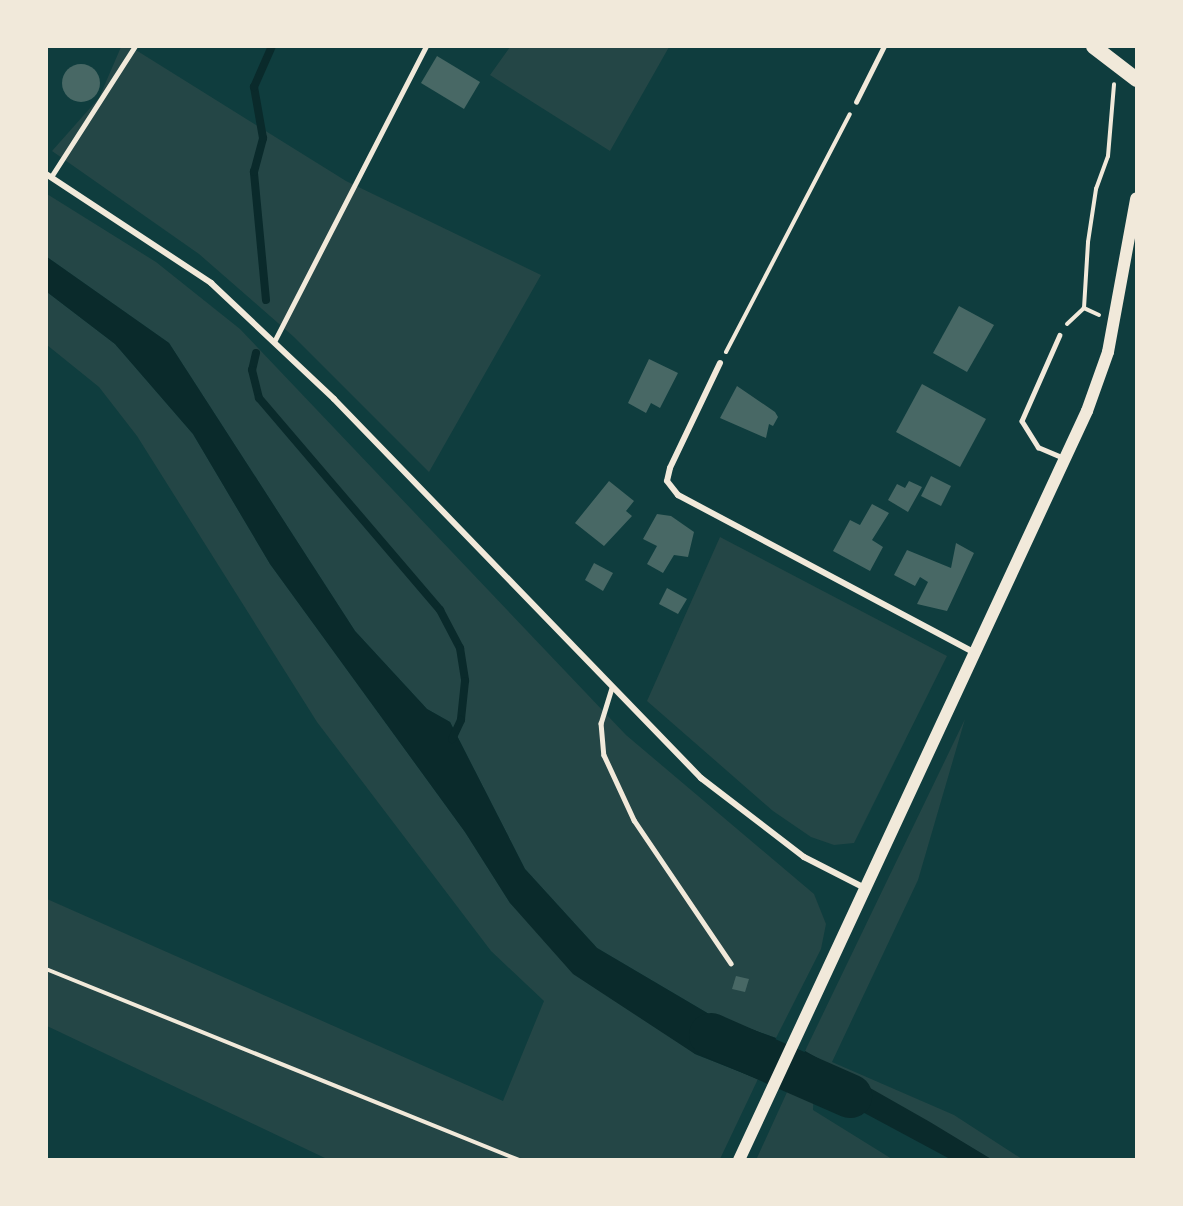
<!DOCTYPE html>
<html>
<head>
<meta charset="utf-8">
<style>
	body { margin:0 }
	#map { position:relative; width:1183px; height:1206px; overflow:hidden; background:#0f3d3e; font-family:Rubik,sans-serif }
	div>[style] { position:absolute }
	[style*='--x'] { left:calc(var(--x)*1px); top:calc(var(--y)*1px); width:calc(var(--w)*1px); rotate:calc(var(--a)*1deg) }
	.green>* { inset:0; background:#244646 }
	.water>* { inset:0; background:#0a2a2b }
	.pier>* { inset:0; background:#0f3d3e }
	.stream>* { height:8px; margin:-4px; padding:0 4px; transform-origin:4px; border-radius:4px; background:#0a2a2b }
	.river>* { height:44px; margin:-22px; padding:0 22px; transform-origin:22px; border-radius:22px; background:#0a2a2b }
	.building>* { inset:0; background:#486865 }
	.round { border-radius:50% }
	.path>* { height:4px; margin:-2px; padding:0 2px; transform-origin:2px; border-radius:2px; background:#f1e9da }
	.service>* { height:4.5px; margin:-2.25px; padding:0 2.25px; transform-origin:2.25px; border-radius:2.25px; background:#f1e9da }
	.minor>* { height:6px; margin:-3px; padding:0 3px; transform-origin:3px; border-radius:3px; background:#f1e9da }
	.secondary>* { height:12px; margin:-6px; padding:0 6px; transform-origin:6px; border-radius:6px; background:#f1e9da }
	.primary>* { height:15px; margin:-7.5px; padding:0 7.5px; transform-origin:7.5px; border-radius:7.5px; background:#f1e9da }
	span { translate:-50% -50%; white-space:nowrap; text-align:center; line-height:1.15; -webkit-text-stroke:5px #f1e9da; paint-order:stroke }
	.frame { position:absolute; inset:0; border:48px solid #f1e9da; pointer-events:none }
</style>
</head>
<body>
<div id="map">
	<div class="green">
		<i style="clip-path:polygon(121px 47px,131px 47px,346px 181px,541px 275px,429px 472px,294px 337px,199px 254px,52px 151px,99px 98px)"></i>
		<i style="clip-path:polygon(510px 47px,510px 46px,669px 47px,610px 151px,490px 75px)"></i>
		<i style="clip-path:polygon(47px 194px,156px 262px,240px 329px,626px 735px,814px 894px,826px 924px,821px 949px,776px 1038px,709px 1014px,597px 948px,525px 869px,450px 722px,427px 709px,355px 631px,169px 343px,47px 257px)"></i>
		<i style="clip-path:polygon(47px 292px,115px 344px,193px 434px,270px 564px,465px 832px,510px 903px,695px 1054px,758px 1079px,720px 1159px,327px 1159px,47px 1026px,47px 899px,503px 1101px,544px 1001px,491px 951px,317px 722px,137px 436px,99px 387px,47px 345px)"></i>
		<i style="clip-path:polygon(720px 537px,947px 656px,854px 843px,834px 845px,811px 837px,773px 811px,647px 701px)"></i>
		<i style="clip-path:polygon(965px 719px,918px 880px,832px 1062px,954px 1115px,1022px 1159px,991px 1159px,805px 1051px)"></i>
		<i style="clip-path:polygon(814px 1089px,813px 1110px,892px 1159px,756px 1160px,788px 1090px)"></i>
	</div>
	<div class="water">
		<i style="clip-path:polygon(47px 257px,169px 343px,355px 631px,427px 709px,450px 722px,525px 869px,597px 948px,709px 1014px,776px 1038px,758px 1079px,695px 1054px,573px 974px,510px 903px,465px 832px,270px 564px,193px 434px,115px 344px,47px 292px)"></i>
		<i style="clip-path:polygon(805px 1051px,930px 1122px,991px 1159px,950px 1159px,829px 1094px,788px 1090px)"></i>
	</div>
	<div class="pier">
		<i style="clip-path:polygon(778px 1036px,761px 1080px,757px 1082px)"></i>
		<i style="clip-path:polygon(806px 1048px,805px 1051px,786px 1092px,785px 1089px)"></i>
	</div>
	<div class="stream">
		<i style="--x:266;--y:300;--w:129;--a:-95.4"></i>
		<i style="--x:254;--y:172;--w:35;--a:-75"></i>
		<i style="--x:263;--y:138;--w:52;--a:-100"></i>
		<i style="--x:254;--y:87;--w:45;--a:-66.3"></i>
		<i style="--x:256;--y:353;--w:17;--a:103"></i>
		<i style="--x:252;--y:370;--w:29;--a:76"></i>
		<i style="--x:259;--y:398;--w:279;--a:49.5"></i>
		<i style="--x:440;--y:610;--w:43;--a:62.2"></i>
		<i style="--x:460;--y:648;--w:33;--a:81"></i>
		<i style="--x:465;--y:681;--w:39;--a:96"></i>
		<i style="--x:461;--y:720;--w:21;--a:115"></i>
	</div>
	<div class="river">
		<i style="--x:711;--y:1035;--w:152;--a:23.7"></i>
	</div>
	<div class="building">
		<i style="clip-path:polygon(437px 56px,480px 82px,464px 109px,421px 83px)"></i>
		<i class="round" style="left:62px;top:64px;width:38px;height:38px"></i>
		<i style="clip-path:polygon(959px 306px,994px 325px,967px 372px,933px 353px)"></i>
		<i style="clip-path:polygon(649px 359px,678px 373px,660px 408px,651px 403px,646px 413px,628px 403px)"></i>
		<i style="clip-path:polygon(922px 384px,986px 419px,960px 467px,896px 432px)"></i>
		<i style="clip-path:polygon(737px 386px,775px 412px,778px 417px,773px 426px,769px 424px,766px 438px,720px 418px)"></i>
		<i style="clip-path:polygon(931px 476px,951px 486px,941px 506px,921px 496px)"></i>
		<i style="clip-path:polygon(609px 481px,634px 501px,626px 511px,632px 516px,604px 546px,575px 523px)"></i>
		<i style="clip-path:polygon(909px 481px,922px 487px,908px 512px,888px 500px,897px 484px,905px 488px)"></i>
		<i style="clip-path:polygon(872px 504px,889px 513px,872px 540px,883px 547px,870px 571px,833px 551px,850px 520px,860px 525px)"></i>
		<i style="clip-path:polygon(657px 514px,671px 516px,694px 532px,688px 557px,674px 555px,663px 573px,647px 564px,657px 546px,643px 539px)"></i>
		<i style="clip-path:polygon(956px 543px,974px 553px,947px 611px,917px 604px,928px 582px,920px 577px,915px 586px,894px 575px,907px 550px,951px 568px)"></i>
		<i style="clip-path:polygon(594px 563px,613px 573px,603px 591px,585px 580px)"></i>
		<i style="clip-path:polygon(667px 588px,687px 599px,678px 614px,659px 604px)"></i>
		<i style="clip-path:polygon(736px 976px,749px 979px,745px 992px,732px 989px)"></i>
	</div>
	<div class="path">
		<i style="--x:1099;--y:315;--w:17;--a:-155"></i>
		<i style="--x:1084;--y:308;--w:66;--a:-86.5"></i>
		<i style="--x:1088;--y:242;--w:54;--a:-81.4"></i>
		<i style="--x:1096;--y:189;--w:35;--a:-70"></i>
		<i style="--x:1108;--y:156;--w:72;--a:-85.2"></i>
		<i style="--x:1067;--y:324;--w:23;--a:-43"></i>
		<i style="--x:726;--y:352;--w:268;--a:-62.5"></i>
		<i style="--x:46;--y:969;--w:510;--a:21.99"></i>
	</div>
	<div class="service">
		<i style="--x:856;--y:102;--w:63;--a:-63.4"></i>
		<i style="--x:51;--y:177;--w:156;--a:-57.3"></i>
		<i style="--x:1060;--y:335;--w:94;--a:113.8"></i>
		<i style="--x:1022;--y:421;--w:31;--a:58"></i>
		<i style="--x:1038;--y:447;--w:28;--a:23"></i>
		<i style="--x:275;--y:340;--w:331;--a:-62.8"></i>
		<i style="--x:612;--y:688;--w:37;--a:107"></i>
		<i style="--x:601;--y:723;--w:32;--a:85"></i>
		<i style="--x:604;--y:755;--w:72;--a:65.2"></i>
		<i style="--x:634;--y:820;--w:173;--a:55.9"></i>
	</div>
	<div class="minor">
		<i style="--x:46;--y:174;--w:198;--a:33.4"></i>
		<i style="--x:211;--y:283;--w:169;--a:43.3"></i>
		<i style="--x:334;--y:399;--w:528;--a:45.92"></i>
		<i style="--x:701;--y:778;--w:130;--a:37.5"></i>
		<i style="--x:804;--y:857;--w:66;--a:27"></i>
		<i style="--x:720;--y:363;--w:116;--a:115.5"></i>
		<i style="--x:670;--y:468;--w:13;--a:103"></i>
		<i style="--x:667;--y:481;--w:18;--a:52"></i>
		<i style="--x:678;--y:495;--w:336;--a:28"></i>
	</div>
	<div class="secondary">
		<i style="--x:739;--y:1160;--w:826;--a:-65.08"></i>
		<i style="--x:1087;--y:411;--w:63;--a:-70.4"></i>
		<i style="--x:1108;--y:352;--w:156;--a:-79.6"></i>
	</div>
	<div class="primary">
		<i style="--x:1093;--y:46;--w:54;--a:37.5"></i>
	</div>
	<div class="frame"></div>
</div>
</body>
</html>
